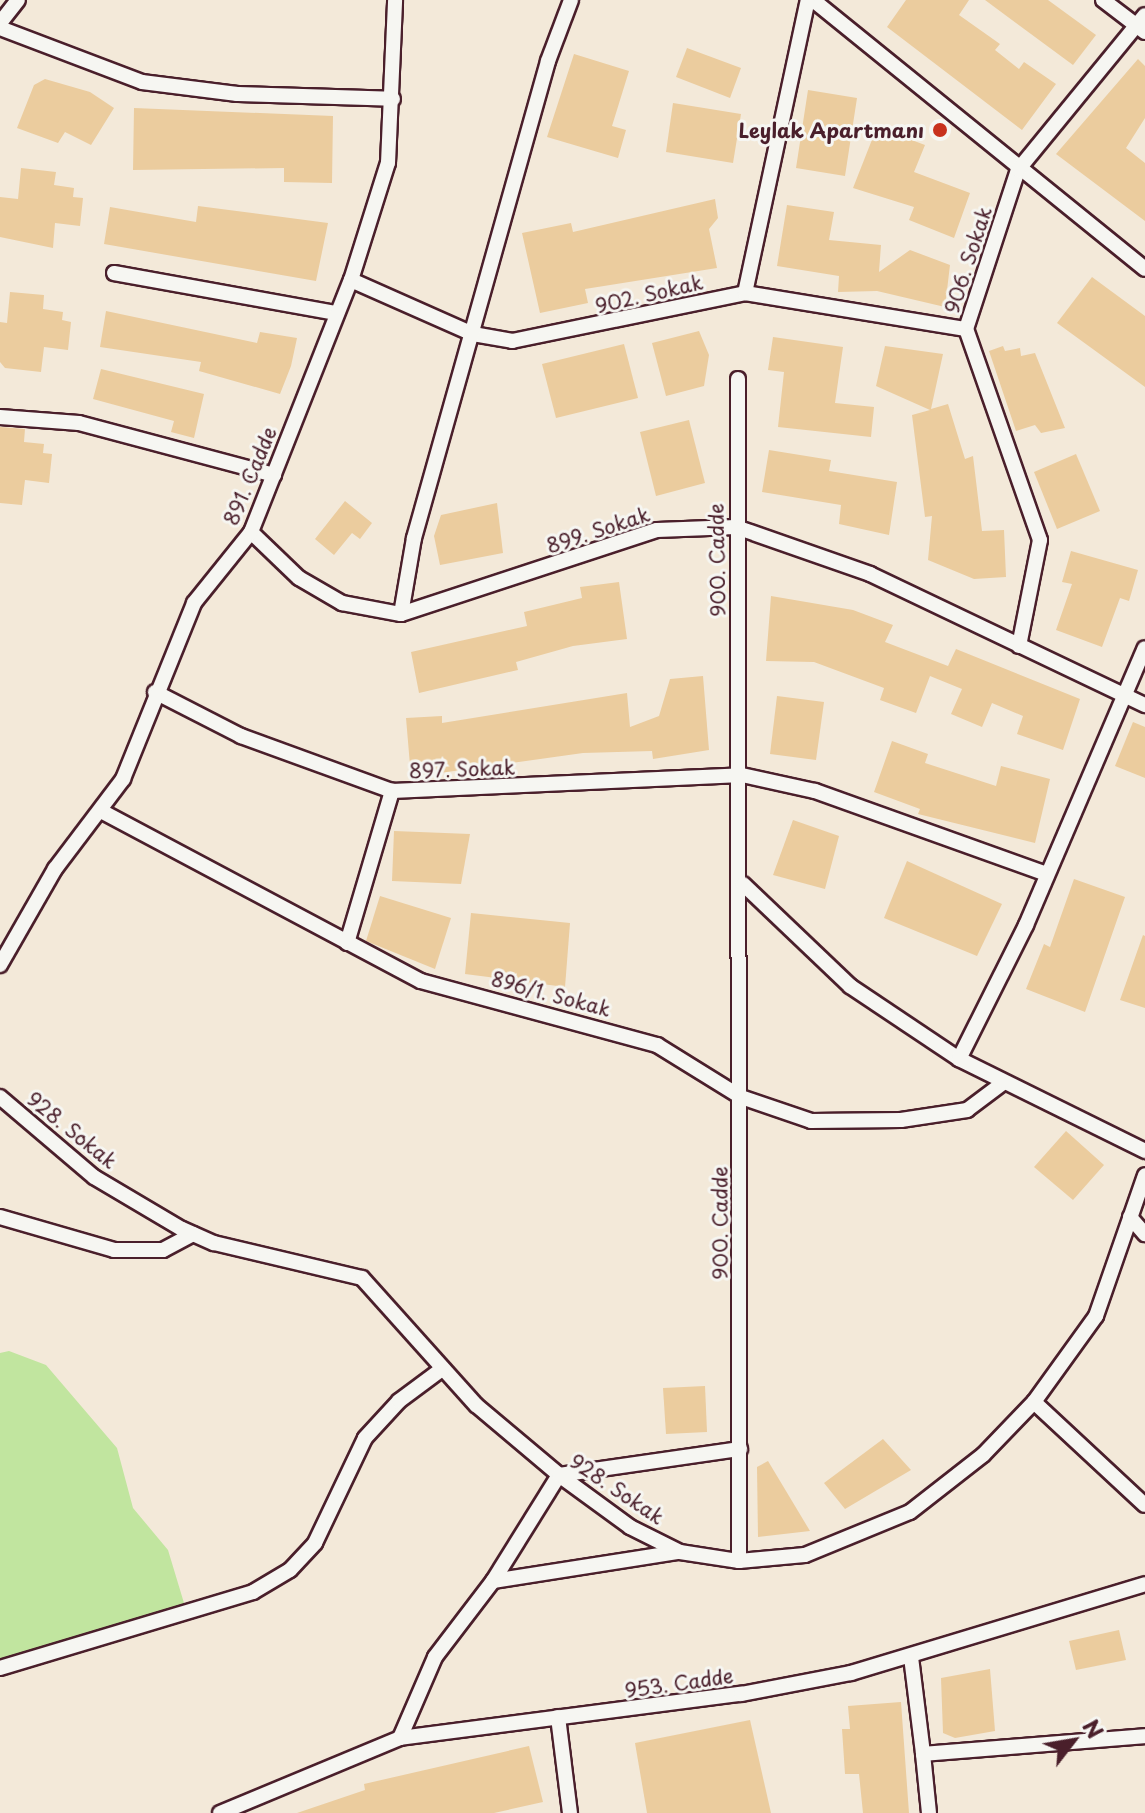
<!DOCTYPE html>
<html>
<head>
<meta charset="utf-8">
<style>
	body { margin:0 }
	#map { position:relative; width:1145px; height:1813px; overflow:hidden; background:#f3e9d9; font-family:"Playpen Sans",sans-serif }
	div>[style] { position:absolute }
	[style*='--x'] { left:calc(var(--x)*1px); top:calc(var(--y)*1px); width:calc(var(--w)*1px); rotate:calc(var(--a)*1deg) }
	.green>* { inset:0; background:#c1e59f }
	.building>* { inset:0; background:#ebcc9e }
	.roads { filter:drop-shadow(2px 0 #4a1f2b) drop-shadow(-2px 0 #4a1f2b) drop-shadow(0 2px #4a1f2b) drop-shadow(0 -2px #4a1f2b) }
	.street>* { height:14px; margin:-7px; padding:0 7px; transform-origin:7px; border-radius:7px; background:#f6f6f2 }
	.dots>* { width:22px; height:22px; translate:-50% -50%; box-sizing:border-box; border:4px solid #f6f6f2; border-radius:50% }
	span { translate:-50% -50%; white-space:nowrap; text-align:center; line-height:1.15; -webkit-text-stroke:6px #f6f6f2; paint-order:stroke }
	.poi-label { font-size:20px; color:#4a1f2b; font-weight:700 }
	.right { translate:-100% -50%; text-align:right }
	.street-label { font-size:20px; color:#4a1f2b }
	.north { position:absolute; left:1033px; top:1701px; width:80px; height:80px; -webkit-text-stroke:6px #f6f6f2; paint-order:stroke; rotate:59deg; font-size:22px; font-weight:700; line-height:32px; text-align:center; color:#4a1f2b }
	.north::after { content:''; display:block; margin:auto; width:28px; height:36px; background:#4a1f2b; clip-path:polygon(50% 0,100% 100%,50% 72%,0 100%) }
</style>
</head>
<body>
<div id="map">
	<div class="green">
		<i style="clip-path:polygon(9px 1351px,46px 1365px,117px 1448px,133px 1508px,168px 1550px,187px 1613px,0 1668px,0 1353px)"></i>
	</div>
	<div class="building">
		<i style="clip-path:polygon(906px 0,969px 0,959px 15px,1000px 44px,995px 50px,1019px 69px,1024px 62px,1056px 84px,1022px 130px,887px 27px)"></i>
		<i style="clip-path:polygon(985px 0,1048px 0,1096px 35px,1073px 65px)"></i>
		<i style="clip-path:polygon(687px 48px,741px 68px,730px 98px,676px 77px)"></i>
		<i style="clip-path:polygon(574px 54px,629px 71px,612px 126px,626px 130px,618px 158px,547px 137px)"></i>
		<i style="clip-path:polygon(1138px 59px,1145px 66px,1145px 118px,1126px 148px,1145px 163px,1145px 221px,1056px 154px)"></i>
		<i style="clip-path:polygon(45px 79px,90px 92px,114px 108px,91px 145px,65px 132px,58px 143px,17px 128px,34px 85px)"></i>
		<i style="clip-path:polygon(808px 90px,857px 98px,845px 176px,796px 168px)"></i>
		<i style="clip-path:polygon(673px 103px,741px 114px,733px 163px,666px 152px)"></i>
		<i style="clip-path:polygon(134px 108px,333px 116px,332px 183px,284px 182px,284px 168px,133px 170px)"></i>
		<i style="clip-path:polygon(877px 127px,925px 145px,914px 172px,970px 193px,954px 238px,909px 220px,914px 207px,853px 188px)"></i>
		<i style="clip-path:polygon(21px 168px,56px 172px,54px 185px,74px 188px,73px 197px,83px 198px,80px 226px,55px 223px,53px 248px,0 237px,0 197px,18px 199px)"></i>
		<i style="clip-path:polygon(715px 199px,718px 218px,709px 229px,717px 268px,585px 289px,588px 303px,540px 313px,522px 233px,571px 223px,573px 232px)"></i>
		<i style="clip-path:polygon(787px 205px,834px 212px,829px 240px,881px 245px,879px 272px,910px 250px,950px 265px,945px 307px,877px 291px,838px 292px,839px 276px,777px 266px)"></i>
		<i style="clip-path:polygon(198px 206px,328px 223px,316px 281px,104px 244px,110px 207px,196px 222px)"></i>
		<i style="clip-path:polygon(1092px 277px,1145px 316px,1145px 387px,1057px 323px)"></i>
		<i style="clip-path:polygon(10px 292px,44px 295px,43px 309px,63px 312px,62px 320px,71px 322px,68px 350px,44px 347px,41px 372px,5px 368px,0 362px,0 322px,7px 323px)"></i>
		<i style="clip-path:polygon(106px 311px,257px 343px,260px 332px,297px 338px,291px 366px,280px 394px,199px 371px,201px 362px,100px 347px)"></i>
		<i style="clip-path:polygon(699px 331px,709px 355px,704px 386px,666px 396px,652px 343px)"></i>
		<i style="clip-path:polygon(773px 337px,843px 347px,835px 403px,874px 407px,871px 437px,778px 427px,784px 372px,768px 370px)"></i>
		<i style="clip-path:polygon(624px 344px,638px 398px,556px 418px,542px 364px)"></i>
		<i style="clip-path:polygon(885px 346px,943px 354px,931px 409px,948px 404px,965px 459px,973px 456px,982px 531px,1004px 530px,1006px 577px,974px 579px,928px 560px,932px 516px,925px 517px,912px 415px,930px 410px,876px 386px)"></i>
		<i style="clip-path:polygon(1003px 346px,1005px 351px,1020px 348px,1021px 356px,1035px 353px,1065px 428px,1041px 433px,1035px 425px,1016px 431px,989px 351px)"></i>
		<i style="clip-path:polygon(101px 369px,204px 394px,194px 438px,171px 432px,174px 421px,93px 399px)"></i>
		<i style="clip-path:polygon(689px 420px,705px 483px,656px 496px,640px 432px)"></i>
		<i style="clip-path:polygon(0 427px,25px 429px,24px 442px,44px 444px,43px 453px,52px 454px,49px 483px,25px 480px,22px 505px,0 503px)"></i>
		<i style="clip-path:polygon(769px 450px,831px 460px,829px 471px,897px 482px,889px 535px,839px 524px,841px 505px,762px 492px)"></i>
		<i style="clip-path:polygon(1076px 454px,1100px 511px,1057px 529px,1034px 472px)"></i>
		<i style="clip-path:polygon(345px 501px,372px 523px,360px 539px,352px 533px,334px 555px,315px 539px)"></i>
		<i style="clip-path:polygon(497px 503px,503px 553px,440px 565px,434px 536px,441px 515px)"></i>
		<i style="clip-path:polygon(1071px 551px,1138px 570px,1129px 601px,1120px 598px,1102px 647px,1056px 630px,1072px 584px,1062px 582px)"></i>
		<i style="clip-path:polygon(619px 582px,627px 639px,573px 646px,516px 662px,518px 670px,419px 693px,411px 652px,527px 626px,524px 612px,582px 598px,580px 587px)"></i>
		<i style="clip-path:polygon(771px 596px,853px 610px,893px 625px,885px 642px,948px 666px,956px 649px,1080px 699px,1063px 750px,1017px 734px,1023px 716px,992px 703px,982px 727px,951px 714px,962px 689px,930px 676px,916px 713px,880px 700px,884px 688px,814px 662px,766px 661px)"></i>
		<i style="clip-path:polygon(703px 676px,709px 750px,653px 759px,652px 751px,583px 753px,411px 777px,406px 718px,442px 716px,442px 723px,627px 693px,630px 727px,659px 716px,670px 679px)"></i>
		<i style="clip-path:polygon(777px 696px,824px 702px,816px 760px,770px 754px)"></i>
		<i style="clip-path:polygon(1133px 722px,1145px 727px,1145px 778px,1115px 766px)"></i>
		<i style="clip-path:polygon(892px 741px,928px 754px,925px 763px,996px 786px,1001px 766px,1050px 779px,1035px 843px,918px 814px,920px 809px,874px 792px)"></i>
		<i style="clip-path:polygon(793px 820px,839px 836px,825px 889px,773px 875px)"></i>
		<i style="clip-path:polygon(394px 831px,470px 834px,461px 884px,392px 881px)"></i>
		<i style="clip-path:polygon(907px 861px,1002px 904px,977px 956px,884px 918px)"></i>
		<i style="clip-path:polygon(1074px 879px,1125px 897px,1085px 1012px,1026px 989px,1044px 944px,1050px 947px)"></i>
		<i style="clip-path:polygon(380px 896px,451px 918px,435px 969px,366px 941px)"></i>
		<i style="clip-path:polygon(471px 913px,570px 923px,565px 987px,465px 974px)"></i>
		<i style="clip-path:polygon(1143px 935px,1145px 936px,1145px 1008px,1120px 1000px)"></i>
		<i style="clip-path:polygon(1066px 1131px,1104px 1165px,1073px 1200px,1034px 1167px)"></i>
		<i style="clip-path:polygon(705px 1386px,707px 1432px,666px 1434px,663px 1388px)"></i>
		<i style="clip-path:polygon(883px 1439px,911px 1470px,845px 1509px,824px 1483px)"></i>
		<i style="clip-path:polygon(768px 1461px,810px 1531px,758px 1537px,757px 1467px)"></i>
		<i style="clip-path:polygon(1119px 1630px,1126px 1660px,1076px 1670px,1069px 1641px)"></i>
		<i style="clip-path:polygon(990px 1669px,995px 1731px,955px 1738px,943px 1733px,941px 1678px)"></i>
		<i style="clip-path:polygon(901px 1702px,909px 1813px,863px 1813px,859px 1774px,845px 1774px,842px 1729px,850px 1729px,848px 1706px)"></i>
		<i style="clip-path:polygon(750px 1720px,771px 1813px,647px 1813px,635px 1743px)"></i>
		<i style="clip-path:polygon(529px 1746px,543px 1802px,494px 1813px,297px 1813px,365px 1790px,364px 1784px)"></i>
	</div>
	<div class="roads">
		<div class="street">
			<i style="--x:813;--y:0;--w:427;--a:39"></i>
			<i style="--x:1103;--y:0;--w:53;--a:37.3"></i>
			<i style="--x:0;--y:23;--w:29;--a:-52"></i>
			<i style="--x:0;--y:28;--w:152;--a:20.8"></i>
			<i style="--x:142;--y:82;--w:96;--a:7.2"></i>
			<i style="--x:237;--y:94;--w:156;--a:1.8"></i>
			<i style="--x:114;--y:273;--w:226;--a:10.2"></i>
			<i style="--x:351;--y:280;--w:133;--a:23.9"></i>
			<i style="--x:473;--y:334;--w:40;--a:10"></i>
			<i style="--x:512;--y:341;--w:238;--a:-11.6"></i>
			<i style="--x:745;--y:293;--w:224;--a:9.3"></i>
			<i style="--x:745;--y:293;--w:300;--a:-77.9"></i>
			<i style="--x:738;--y:379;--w:1182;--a:89.95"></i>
			<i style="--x:0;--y:417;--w:79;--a:4.3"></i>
			<i style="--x:79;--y:423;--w:202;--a:14.9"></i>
			<i style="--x:251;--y:532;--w:66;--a:43.8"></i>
			<i style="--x:299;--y:578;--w:50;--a:30.2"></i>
			<i style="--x:342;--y:603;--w:60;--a:10.6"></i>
			<i style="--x:401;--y:614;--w:269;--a:-18.2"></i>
			<i style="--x:657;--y:530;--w:79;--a:-2.2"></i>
			<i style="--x:736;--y:527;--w:142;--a:19.3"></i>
			<i style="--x:870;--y:574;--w:305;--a:25.5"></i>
			<i style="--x:401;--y:614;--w:77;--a:-80.3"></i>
			<i style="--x:414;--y:538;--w:495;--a:-74.3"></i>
			<i style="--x:548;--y:61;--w:65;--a:-69.3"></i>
			<i style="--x:1019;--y:646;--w:108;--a:-78.8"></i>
			<i style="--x:1040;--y:540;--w:224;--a:-109.3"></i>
			<i style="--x:966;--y:329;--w:167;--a:-71.9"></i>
			<i style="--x:1018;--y:170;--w:200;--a:-50.7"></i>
			<i style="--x:155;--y:692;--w:97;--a:27.1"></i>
			<i style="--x:241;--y:736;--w:161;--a:20"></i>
			<i style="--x:392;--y:791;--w:350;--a:-2.6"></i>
			<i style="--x:742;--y:775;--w:75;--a:12.4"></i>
			<i style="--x:815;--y:791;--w:246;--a:19.7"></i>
			<i style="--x:101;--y:811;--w:362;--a:28"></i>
			<i style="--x:421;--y:981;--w:245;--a:15.2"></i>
			<i style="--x:657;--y:1045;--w:99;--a:31.8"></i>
			<i style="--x:741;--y:1097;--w:74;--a:18.9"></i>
			<i style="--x:811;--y:1121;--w:90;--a:-0.6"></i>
			<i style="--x:901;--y:1120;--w:67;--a:-8.6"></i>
			<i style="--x:967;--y:1110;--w:45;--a:-36.9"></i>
			<i style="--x:743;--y:884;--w:148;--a:43.6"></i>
			<i style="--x:850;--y:986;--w:131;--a:33.8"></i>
			<i style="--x:959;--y:1059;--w:208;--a:26.3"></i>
			<i style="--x:347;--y:943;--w:159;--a:-73.5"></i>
			<i style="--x:0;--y:965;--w:111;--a:-60.2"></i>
			<i style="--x:55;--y:869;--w:113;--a:-52.9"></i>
			<i style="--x:123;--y:779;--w:190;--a:-68"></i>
			<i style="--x:194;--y:603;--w:91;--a:-51.2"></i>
			<i style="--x:251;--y:532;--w:271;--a:-68.4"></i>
			<i style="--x:351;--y:280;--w:123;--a:-72.5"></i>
			<i style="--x:388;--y:163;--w:163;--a:-87.5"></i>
			<i style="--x:959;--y:1059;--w:150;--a:-63.4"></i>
			<i style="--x:1026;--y:925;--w:301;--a:-66.8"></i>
			<i style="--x:0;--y:1097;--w:123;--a:40.4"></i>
			<i style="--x:94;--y:1177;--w:102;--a:30.6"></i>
			<i style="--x:182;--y:1229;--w:35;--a:24"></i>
			<i style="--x:214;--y:1243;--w:152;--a:13.3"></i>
			<i style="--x:362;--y:1278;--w:171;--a:48.1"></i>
			<i style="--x:476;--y:1405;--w:109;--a:40.1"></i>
			<i style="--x:559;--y:1475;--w:88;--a:36.2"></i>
			<i style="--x:630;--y:1527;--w:56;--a:26.6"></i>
			<i style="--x:680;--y:1552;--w:60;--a:8.7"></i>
			<i style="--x:739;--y:1561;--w:66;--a:-5.2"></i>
			<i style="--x:805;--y:1555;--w:113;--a:-22.3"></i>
			<i style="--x:910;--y:1512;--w:93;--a:-38"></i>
			<i style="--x:983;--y:1455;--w:74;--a:-46.1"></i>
			<i style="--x:1034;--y:1402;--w:106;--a:-54.2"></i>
			<i style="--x:1096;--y:1316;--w:149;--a:-70.8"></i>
			<i style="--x:0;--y:1217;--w:119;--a:16.1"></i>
			<i style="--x:114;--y:1250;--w:49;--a:0"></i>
			<i style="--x:163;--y:1250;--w:34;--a:-28"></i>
			<i style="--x:1130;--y:1217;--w:23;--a:49"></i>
			<i style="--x:1034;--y:1402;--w:151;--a:42.9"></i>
			<i style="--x:493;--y:1581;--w:188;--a:-8.9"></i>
			<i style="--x:911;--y:1657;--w:98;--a:82.9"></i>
			<i style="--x:0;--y:1668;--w:264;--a:-16.7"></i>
			<i style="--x:253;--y:1592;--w:43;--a:-30.7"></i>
			<i style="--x:290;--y:1570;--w:37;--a:-47"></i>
			<i style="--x:315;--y:1543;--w:116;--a:-64.5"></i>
			<i style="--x:365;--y:1438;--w:50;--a:-47.4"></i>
			<i style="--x:399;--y:1401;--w:54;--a:-36.7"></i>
			<i style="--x:558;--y:1717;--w:97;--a:82.9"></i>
			<i style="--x:400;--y:1738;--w:88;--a:-66.6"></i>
			<i style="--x:435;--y:1657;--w:96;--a:-52.7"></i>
			<i style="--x:493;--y:1581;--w:125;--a:-58.1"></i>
			<i style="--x:559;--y:1475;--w:183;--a:-8.2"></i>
			<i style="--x:220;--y:1813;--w:195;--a:-22.6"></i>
			<i style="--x:400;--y:1738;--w:344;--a:-7.4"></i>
			<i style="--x:741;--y:1694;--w:112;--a:-10.8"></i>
			<i style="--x:851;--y:1673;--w:307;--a:-16.8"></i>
			<i style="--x:929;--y:1813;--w:59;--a:-95.8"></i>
			<i style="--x:923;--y:1754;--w:223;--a:-4.6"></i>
		</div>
	</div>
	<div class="dots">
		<i style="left:940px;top:130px;background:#c8321e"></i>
	</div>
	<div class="poi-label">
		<span class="right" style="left:924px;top:130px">Leylak Apartmanı</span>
	</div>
	<div class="street-label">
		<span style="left:968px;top:260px;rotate:-72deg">906. Sokak</span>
		<span style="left:649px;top:294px;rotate:-13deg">902. Sokak</span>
		<span style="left:250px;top:476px;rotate:-67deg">891. Cadde</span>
		<span style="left:598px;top:530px;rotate:-18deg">899. Sokak</span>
		<span style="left:717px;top:560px;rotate:-91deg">900. Cadde</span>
		<span style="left:462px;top:769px;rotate:-2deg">897. Sokak</span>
		<span style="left:551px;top:994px;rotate:15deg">896/1. Sokak</span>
		<span style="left:72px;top:1130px;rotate:39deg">928. Sokak</span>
		<span style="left:720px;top:1223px;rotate:-90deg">900. Cadde</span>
		<span style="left:617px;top:1489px;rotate:34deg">928. Sokak</span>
		<span style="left:679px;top:1683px;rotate:-8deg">953. Cadde</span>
	</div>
	<div class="north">N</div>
</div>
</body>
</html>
